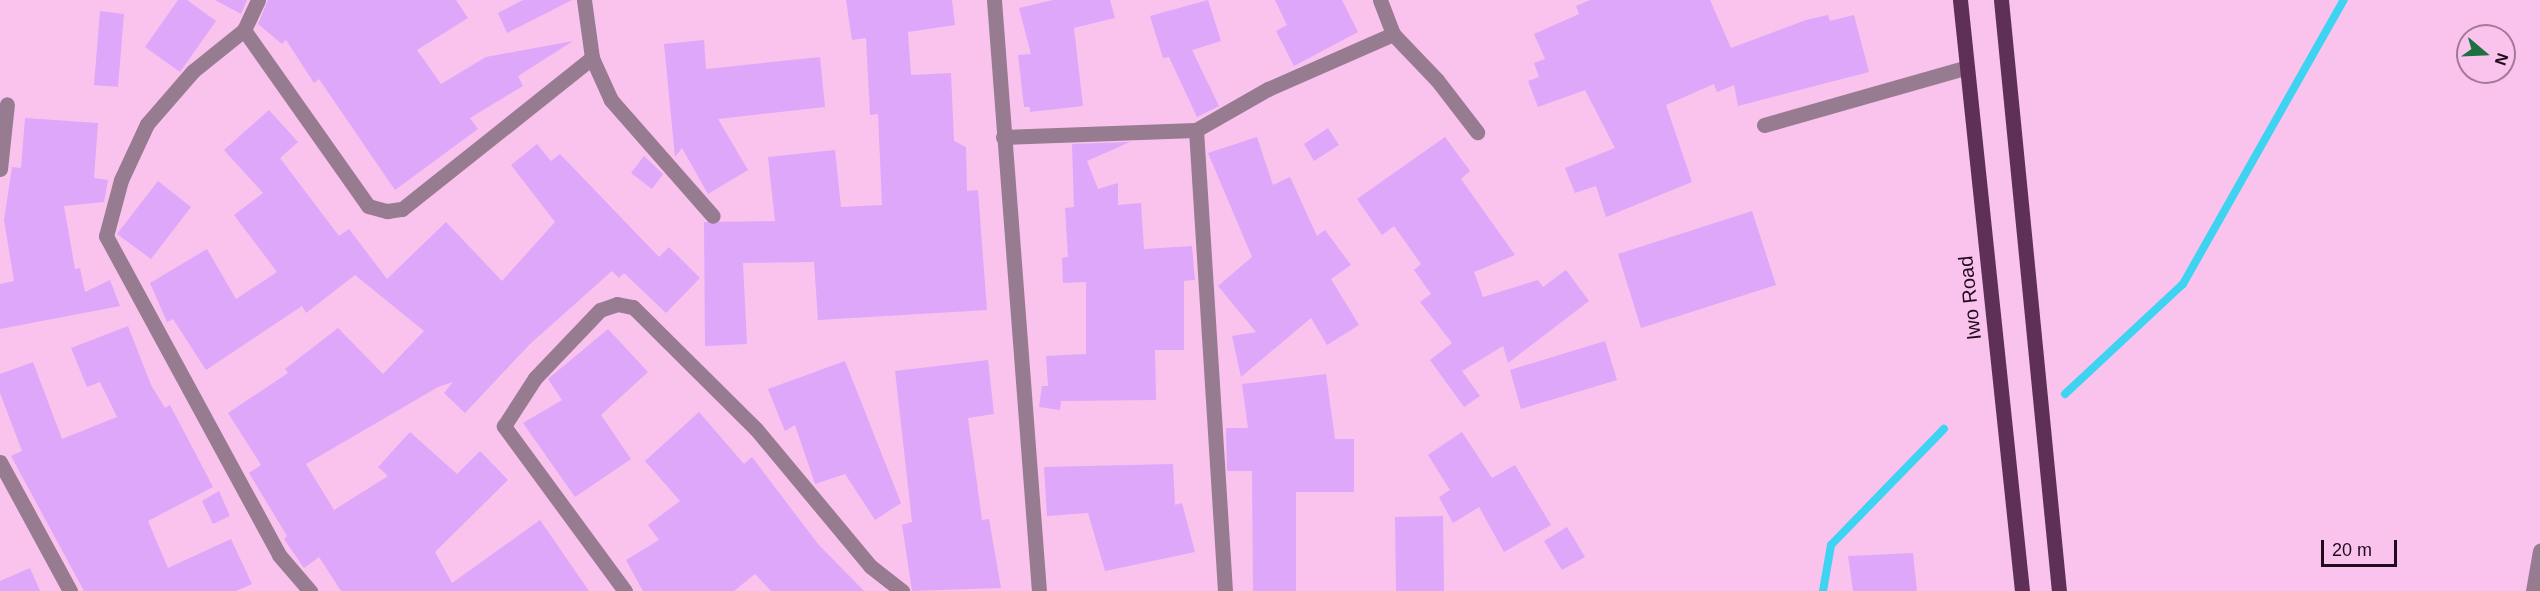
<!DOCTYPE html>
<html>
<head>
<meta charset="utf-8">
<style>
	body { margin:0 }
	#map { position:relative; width:2540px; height:591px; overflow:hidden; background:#f9c3ed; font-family:Arial,sans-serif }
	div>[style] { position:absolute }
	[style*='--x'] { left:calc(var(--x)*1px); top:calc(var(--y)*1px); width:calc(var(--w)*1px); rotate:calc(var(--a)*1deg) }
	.stream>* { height:8px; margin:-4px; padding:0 4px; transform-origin:4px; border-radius:4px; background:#3ed4f1 }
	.building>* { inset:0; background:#dea7fa }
	.minor>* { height:15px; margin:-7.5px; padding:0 7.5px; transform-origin:7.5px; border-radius:7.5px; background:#977b91 }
	.major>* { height:15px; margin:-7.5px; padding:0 7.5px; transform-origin:7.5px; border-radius:7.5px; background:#5f3057 }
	span { translate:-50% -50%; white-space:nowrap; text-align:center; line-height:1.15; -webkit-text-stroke:4.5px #f9c3ed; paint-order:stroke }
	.street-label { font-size:20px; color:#220a1e }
	.north { position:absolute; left:2456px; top:24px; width:60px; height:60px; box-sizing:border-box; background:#f9c3ed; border:2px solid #a3799a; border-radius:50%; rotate:109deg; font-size:16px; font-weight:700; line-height:24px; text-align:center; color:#220a1e }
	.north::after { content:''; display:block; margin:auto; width:21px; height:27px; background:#1e7041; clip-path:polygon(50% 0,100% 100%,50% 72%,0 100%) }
	.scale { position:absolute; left:2321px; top:540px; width:76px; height:27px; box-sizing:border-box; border:3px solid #220a1e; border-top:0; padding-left:8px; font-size:18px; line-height:21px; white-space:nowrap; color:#220a1e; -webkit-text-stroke:4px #f9c3ed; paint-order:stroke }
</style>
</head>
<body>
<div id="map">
	<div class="stream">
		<i style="--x:2065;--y:394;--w:161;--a:-43"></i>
		<i style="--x:2183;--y:284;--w:326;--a:-60.5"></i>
		<i style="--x:1823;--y:591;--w:47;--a:-80.1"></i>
		<i style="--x:1831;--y:545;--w:162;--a:-45.8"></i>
	</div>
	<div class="building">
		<i style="clip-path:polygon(178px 0,187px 0,216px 21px,180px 72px,145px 47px)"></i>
		<i style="clip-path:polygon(215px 0,247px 0,241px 14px)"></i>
		<i style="clip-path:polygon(268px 0,456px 0,468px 18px,417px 50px,441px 84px,486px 57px,573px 41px,518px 76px,523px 86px,470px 118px,478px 129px,395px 190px,319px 79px,314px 83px,286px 40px,282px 44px,258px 24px)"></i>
		<i style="clip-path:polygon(523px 0,572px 0,507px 33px,498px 13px)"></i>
		<i style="clip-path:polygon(846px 0,952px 0,955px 25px,908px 32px,911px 75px,951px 73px,954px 141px,966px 147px,967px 191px,978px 190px,987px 310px,818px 320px,814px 262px,743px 263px,747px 344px,705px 346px,704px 222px,775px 221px,768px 157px,835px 150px,841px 207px,882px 205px,878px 114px,870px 115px,866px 38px,852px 40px)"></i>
		<i style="clip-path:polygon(1053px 0,1110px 0,1115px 18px,1074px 28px,1083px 106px,1030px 112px,1030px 107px,1024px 107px,1018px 55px,1031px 54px,1019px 8px)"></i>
		<i style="clip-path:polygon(1208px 0,1221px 41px,1192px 50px,1219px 106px,1197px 117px,1169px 57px,1163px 58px,1150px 16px)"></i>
		<i style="clip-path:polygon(1275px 0,1342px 0,1358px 32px,1294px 66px,1276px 31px,1287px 25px)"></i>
		<i style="clip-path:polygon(1590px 0,1710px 0,1731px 48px,1806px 20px,1828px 15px,1830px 21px,1854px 15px,1869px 72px,1738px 106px,1734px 85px,1717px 92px,1714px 84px,1666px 105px,1692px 182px,1606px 217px,1596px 186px,1575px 193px,1565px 168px,1615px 148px,1585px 90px,1538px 107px,1528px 81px,1539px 77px,1534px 63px,1545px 59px,1534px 34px,1579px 14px,1576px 6px)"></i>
		<i style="clip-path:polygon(100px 11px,124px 14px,118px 87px,94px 85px)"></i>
		<i style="clip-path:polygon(704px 40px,706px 69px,820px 57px,825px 107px,718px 119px,748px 170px,708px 194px,682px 148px,675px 157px,664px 44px)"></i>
		<i style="clip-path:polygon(269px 110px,298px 142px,280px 158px,339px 236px,349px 229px,387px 279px,446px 222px,502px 281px,555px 222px,511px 165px,537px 144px,551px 161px,560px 154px,659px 257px,669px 247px,700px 278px,666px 313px,624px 273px,619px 278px,612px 271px,530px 344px,465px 413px,444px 393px,453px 382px,438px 387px,306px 464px,334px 510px,388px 476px,378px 467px,410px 432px,457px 474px,480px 451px,508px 480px,435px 552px,452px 583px,540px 520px,589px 591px,341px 591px,319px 557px,304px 568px,284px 539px,287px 536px,249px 473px,261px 465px,228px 413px,288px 373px,285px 369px,338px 328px,383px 374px,424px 331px,355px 275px,306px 313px,302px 306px,206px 370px,173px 319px,167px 322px,150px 283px,207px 249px,236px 299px,277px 272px,234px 215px,263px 193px,224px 150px)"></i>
		<i style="clip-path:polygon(25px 118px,98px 123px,94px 178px,108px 180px,104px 202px,64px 206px,75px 269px,80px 268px,85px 292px,110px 280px,120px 306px,0 329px,0 284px,14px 281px,4px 220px,12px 167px,21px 168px)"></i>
		<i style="clip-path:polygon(1328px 128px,1339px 145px,1314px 161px,1304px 144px)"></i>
		<i style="clip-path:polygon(1257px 137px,1273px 185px,1290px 177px,1317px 236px,1325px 230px,1351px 265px,1331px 279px,1359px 325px,1327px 345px,1311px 318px,1241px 377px,1232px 336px,1256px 332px,1218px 286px,1252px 257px,1208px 153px)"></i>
		<i style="clip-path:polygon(1445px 137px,1470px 171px,1461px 179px,1515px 255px,1474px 272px,1483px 297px,1538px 280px,1543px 287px,1566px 270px,1589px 301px,1508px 363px,1503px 346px,1462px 371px,1480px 396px,1464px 407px,1430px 360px,1452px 343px,1420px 302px,1431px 294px,1414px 270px,1421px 264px,1394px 226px,1382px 235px,1357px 199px)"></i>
		<i style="clip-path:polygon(1130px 142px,1087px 161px,1098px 189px,1118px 183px,1118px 205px,1141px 203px,1144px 249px,1192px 246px,1195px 280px,1184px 281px,1184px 350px,1155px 350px,1156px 400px,1061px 401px,1060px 410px,1039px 407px,1042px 386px,1048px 386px,1046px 356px,1086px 354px,1086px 282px,1063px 283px,1062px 258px,1068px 257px,1065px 208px,1074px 207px,1072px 144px)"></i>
		<i style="clip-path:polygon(644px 156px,663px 174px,652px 189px,631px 173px)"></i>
		<i style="clip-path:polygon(158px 181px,191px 207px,151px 259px,117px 234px)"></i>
		<i style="clip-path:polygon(1752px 211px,1776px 285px,1641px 328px,1618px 254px)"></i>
		<i style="clip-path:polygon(128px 326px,151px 385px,165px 408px,170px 405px,213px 487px,148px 521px,168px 568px,231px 539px,252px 584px,236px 591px,84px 591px,11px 456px,22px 451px,0 393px,0 374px,33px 362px,62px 439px,117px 417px,100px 382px,87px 387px,71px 348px)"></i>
		<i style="clip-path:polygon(608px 329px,648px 372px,601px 415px,631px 459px,575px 497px,523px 423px,562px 400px,548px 379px)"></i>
		<i style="clip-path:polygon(1605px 341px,1617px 380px,1521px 409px,1510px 370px)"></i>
		<i style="clip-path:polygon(988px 360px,994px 414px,968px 418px,982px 520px,989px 519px,1001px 588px,912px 591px,902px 525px,912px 522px,895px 371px)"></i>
		<i style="clip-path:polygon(845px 361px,901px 503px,875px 520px,845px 474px,815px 484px,795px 425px,785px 431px,768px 389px)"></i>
		<i style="clip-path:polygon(1326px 374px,1335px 439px,1354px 439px,1354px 492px,1296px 492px,1296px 591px,1253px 591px,1252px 471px,1227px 471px,1226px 428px,1248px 428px,1242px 384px)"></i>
		<i style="clip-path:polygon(699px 412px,744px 464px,752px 457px,818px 544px,864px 591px,771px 591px,755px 574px,734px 591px,643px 591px,626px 560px,659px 540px,648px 525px,680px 501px,645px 461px)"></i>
		<i style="clip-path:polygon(1462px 432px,1492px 478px,1515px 465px,1551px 525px,1504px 552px,1479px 507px,1453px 523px,1439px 497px,1450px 490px,1428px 455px)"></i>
		<i style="clip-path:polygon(1173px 464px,1175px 505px,1182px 503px,1195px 552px,1105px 571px,1088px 513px,1047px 516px,1044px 467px)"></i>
		<i style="clip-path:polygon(219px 491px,230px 516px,213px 524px,202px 501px)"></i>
		<i style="clip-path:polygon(1443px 516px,1444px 591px,1396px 591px,1395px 517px)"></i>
		<i style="clip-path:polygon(1567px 527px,1585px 557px,1562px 570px,1544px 541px)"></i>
		<i style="clip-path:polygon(1913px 553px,1917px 591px,1853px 591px,1848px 556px)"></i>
		<i style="clip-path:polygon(30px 568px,40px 591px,0 591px,0 581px)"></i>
	</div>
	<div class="minor">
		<i style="--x:258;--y:0;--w:33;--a:115"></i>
		<i style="--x:244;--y:30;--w:65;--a:141.2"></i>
		<i style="--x:193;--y:71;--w:70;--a:131"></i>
		<i style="--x:147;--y:124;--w:62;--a:114.9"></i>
		<i style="--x:121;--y:180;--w:58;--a:105"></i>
		<i style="--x:106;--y:236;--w:363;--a:61.5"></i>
		<i style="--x:279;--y:555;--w:48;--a:49.3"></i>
		<i style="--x:584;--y:0;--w:59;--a:82.1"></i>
		<i style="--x:592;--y:58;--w:46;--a:65.7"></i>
		<i style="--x:611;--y:100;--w:154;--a:48.7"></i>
		<i style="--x:994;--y:0;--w:593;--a:85.65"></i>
		<i style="--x:1380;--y:0;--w:36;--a:69"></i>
		<i style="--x:1393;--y:34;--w:64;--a:46.3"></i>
		<i style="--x:1437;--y:80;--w:66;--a:52.4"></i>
		<i style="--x:244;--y:30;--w:215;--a:54.8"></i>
		<i style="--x:368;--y:206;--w:20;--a:15"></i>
		<i style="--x:387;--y:211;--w:15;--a:-8"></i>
		<i style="--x:402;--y:209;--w:243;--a:-38.5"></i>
		<i style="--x:1764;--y:125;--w:211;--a:-15.9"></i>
		<i style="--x:1196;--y:130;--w:462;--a:86.4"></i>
		<i style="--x:1003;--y:137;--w:193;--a:-2.1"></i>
		<i style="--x:1196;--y:130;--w:83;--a:-29.7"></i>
		<i style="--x:1268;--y:89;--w:137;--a:-23.7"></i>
		<i style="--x:0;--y:169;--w:65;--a:-83.9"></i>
		<i style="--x:0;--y:462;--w:147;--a:61.5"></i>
		<i style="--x:625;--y:591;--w:205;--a:-126.3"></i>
		<i style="--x:504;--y:426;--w:57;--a:-57.1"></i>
		<i style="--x:535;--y:378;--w:94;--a:-46.3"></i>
		<i style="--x:600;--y:310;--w:18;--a:-19"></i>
		<i style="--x:617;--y:304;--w:16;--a:11"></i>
		<i style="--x:633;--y:307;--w:173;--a:44.8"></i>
		<i style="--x:756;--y:429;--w:178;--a:50.2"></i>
		<i style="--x:870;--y:566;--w:41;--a:38"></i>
		<i style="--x:2533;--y:591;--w:41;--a:-80.1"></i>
	</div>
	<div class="major">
		<i style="--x:1960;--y:0;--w:594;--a:84.01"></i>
		<i style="--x:2001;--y:0;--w:594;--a:84.4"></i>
	</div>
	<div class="street-label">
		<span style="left:1970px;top:298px;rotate:-96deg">Iwo Road</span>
	</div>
	<div class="north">N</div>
	<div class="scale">20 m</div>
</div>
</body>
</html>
